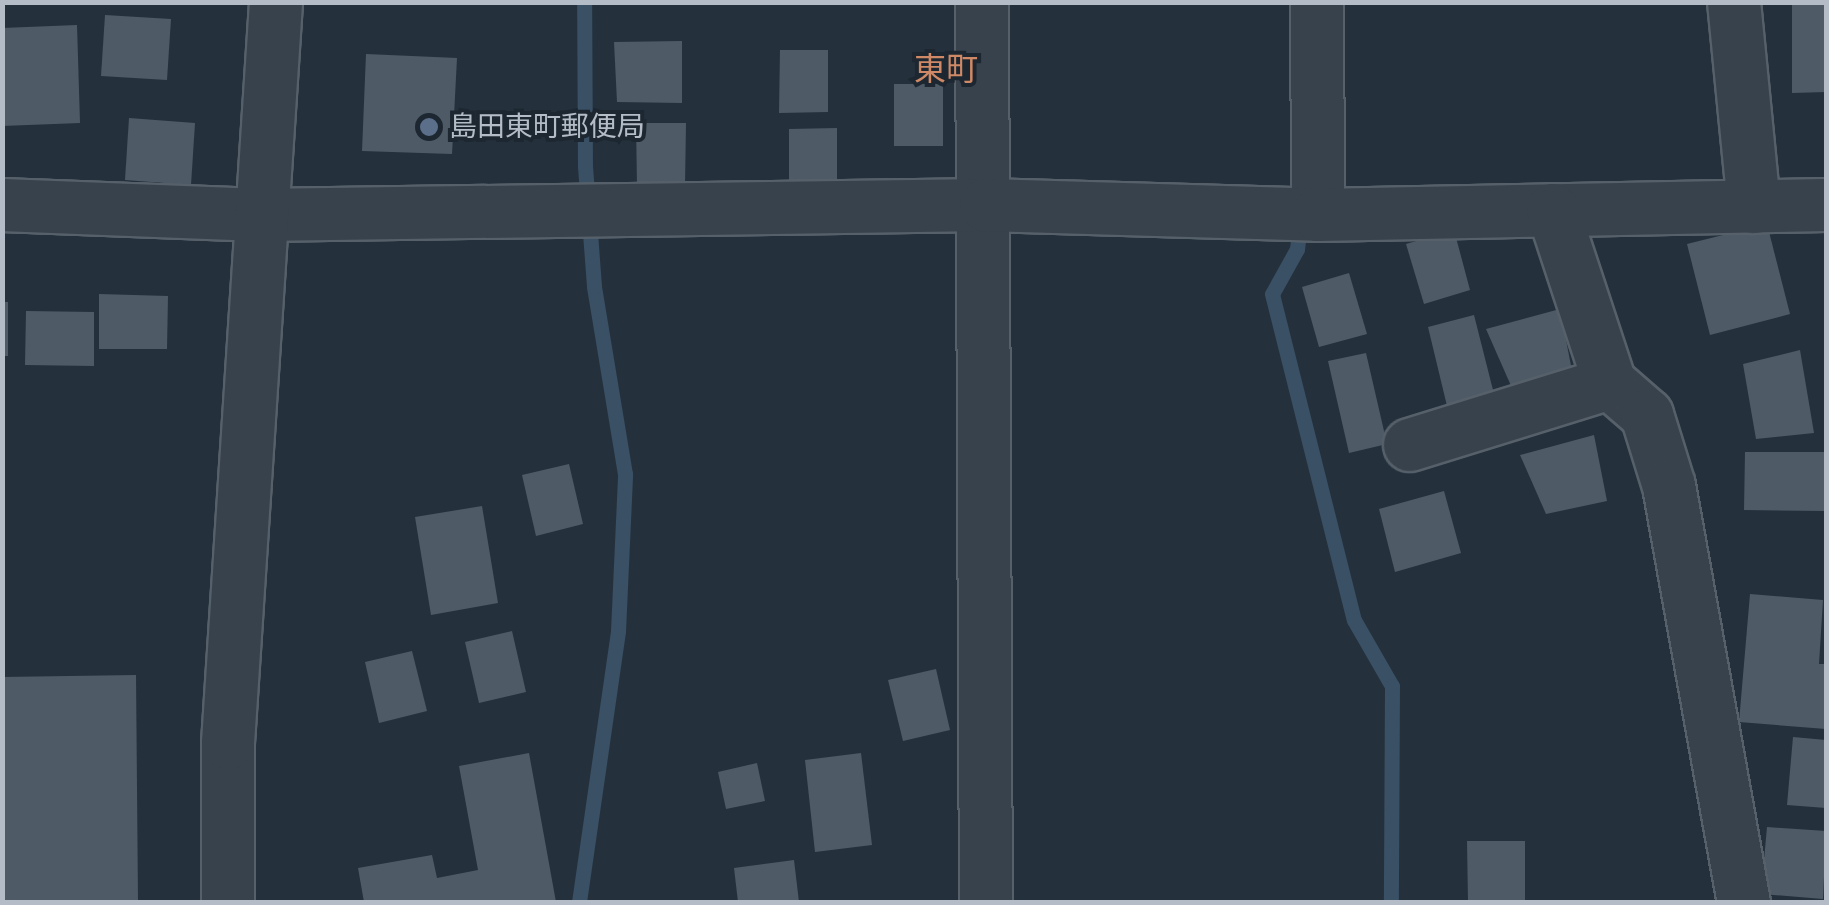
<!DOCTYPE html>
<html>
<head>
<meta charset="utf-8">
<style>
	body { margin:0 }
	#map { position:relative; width:1829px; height:905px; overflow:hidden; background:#24313c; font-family:"Nunito Sans","Noto Sans JP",sans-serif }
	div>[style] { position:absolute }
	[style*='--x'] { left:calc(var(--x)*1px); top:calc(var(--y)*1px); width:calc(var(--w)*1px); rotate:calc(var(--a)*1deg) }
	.stream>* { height:15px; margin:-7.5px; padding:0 7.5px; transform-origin:7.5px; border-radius:7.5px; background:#3a5064 }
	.building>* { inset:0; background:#4e5b67 }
	.roads { filter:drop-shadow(2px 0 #56606a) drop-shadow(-2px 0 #56606a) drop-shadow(0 2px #56606a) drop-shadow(0 -2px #56606a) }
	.minor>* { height:52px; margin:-26px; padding:0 26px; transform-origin:26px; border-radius:26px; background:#38424c }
	.dots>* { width:28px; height:28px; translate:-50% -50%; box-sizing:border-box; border:5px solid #1d2731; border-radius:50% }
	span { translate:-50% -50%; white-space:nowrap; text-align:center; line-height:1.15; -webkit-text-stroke:8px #1d2731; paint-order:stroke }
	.poi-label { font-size:28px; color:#b4bdc7 }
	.left { translate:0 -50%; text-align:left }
	.quarter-label { font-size:32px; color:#d08966 }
	.frame { position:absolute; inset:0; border:5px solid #b4bdc7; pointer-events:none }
</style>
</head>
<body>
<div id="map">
	<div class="stream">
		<i style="--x:1300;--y:221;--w:28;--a:96"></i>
		<i style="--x:1297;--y:249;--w:51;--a:119.1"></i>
		<i style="--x:1272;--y:294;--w:336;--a:75.9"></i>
		<i style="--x:1354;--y:620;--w:76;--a:60.1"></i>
		<i style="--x:1392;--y:686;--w:216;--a:90.3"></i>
		<i style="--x:579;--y:902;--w:274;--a:-81.8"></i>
		<i style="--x:618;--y:631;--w:157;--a:-87.4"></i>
		<i style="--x:625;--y:474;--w:191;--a:-99.4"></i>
		<i style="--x:594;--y:286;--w:120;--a:-94.3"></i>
		<i style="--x:585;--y:166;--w:164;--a:-90.3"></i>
	</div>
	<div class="building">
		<i style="clip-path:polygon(1792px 2px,1826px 2px,1826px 92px,1792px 93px)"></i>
		<i style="clip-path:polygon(105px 15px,171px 19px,167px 80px,101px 76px)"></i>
		<i style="clip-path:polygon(77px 25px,80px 123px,2px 126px,2px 28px)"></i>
		<i style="clip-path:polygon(682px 41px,682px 103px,617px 102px,614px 42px)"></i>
		<i style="clip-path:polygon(780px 50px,828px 50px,828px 112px,779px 113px)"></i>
		<i style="clip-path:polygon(366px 54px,457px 58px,452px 154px,362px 151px)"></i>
		<i style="clip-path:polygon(894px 84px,943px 84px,943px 146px,894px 146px)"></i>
		<i style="clip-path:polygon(129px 118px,195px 123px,191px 185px,125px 180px)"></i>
		<i style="clip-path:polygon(636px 123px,686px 123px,685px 185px,637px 186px)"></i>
		<i style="clip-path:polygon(837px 128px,837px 191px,789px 191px,789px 129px)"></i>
		<i style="clip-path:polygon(1767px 224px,1790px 314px,1710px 335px,1687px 244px)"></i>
		<i style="clip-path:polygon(1454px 230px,1470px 290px,1424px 304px,1406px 244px)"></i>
		<i style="clip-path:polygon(1349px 273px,1367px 334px,1319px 347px,1302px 287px)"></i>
		<i style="clip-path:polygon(99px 294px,168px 296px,167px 349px,99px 349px)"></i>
		<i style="clip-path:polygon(2px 302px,8px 302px,8px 356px,2px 356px)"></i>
		<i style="clip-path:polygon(1560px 309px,1573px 376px,1512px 388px,1486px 329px)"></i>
		<i style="clip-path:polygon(26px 311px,94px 312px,94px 366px,25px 365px)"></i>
		<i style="clip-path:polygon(1474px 315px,1494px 394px,1447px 406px,1428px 327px)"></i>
		<i style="clip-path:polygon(1800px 350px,1814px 433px,1756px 439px,1743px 364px)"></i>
		<i style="clip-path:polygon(1366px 353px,1387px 444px,1349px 453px,1328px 361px)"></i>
		<i style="clip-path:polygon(1594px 435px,1607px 501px,1546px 514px,1520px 455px)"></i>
		<i style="clip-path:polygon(1745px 452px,1826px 452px,1826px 511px,1744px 510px)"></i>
		<i style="clip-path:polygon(569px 464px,583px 524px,536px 536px,522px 475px)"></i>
		<i style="clip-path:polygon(1444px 491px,1461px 553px,1395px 572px,1379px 509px)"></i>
		<i style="clip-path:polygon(482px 506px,498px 603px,431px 615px,415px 517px)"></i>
		<i style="clip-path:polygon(1750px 594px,1823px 600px,1819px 664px,1826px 664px,1826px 729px,1739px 722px)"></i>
		<i style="clip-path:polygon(512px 631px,526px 692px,479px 703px,465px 642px)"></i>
		<i style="clip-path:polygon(412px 651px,427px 711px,379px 723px,365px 662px)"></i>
		<i style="clip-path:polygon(936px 669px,950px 730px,903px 741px,888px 680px)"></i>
		<i style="clip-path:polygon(136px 675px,138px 902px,2px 902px,2px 677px)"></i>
		<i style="clip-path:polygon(1793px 737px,1826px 740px,1826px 808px,1787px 805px)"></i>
		<i style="clip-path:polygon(529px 753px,556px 902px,364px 902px,358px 868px,432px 855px,437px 878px,478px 870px,459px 766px)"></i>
		<i style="clip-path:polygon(861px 753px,872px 845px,815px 852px,805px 760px)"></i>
		<i style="clip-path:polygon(757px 763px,765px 801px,726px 809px,718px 772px)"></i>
		<i style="clip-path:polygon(1767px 827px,1826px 831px,1823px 899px,1761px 894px)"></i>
		<i style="clip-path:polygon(1467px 841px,1525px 841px,1525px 902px,1468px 902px)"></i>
		<i style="clip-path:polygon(794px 860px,799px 902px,738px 902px,734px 868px)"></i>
	</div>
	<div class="roads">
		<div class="minor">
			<i style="--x:982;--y:2;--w:900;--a:89.75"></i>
			<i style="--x:1317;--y:2;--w:213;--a:89.7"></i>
			<i style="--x:1734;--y:2;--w:206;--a:84.4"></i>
			<i style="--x:2;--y:205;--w:258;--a:2.2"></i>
			<i style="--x:260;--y:215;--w:726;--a:-0.79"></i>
			<i style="--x:986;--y:205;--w:332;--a:1.7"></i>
			<i style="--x:1318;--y:215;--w:508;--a:-1.13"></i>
			<i style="--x:1553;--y:210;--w:182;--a:71.8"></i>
			<i style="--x:1610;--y:383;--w:49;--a:40.9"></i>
			<i style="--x:1647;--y:415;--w:74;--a:72.8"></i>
			<i style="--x:1669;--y:486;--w:423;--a:79.8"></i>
			<i style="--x:1410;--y:445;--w:209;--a:-17.2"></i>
			<i style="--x:228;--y:902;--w:159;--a:-90"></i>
			<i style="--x:228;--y:743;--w:743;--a:-86.29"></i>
		</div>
	</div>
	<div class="dots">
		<i style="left:429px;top:127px;background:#5c6f8a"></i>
	</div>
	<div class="poi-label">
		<span class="left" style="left:449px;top:127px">島田東町郵便局</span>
	</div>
	<div class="quarter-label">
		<span style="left:946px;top:70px">東町</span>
	</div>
	<div class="frame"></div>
</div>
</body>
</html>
